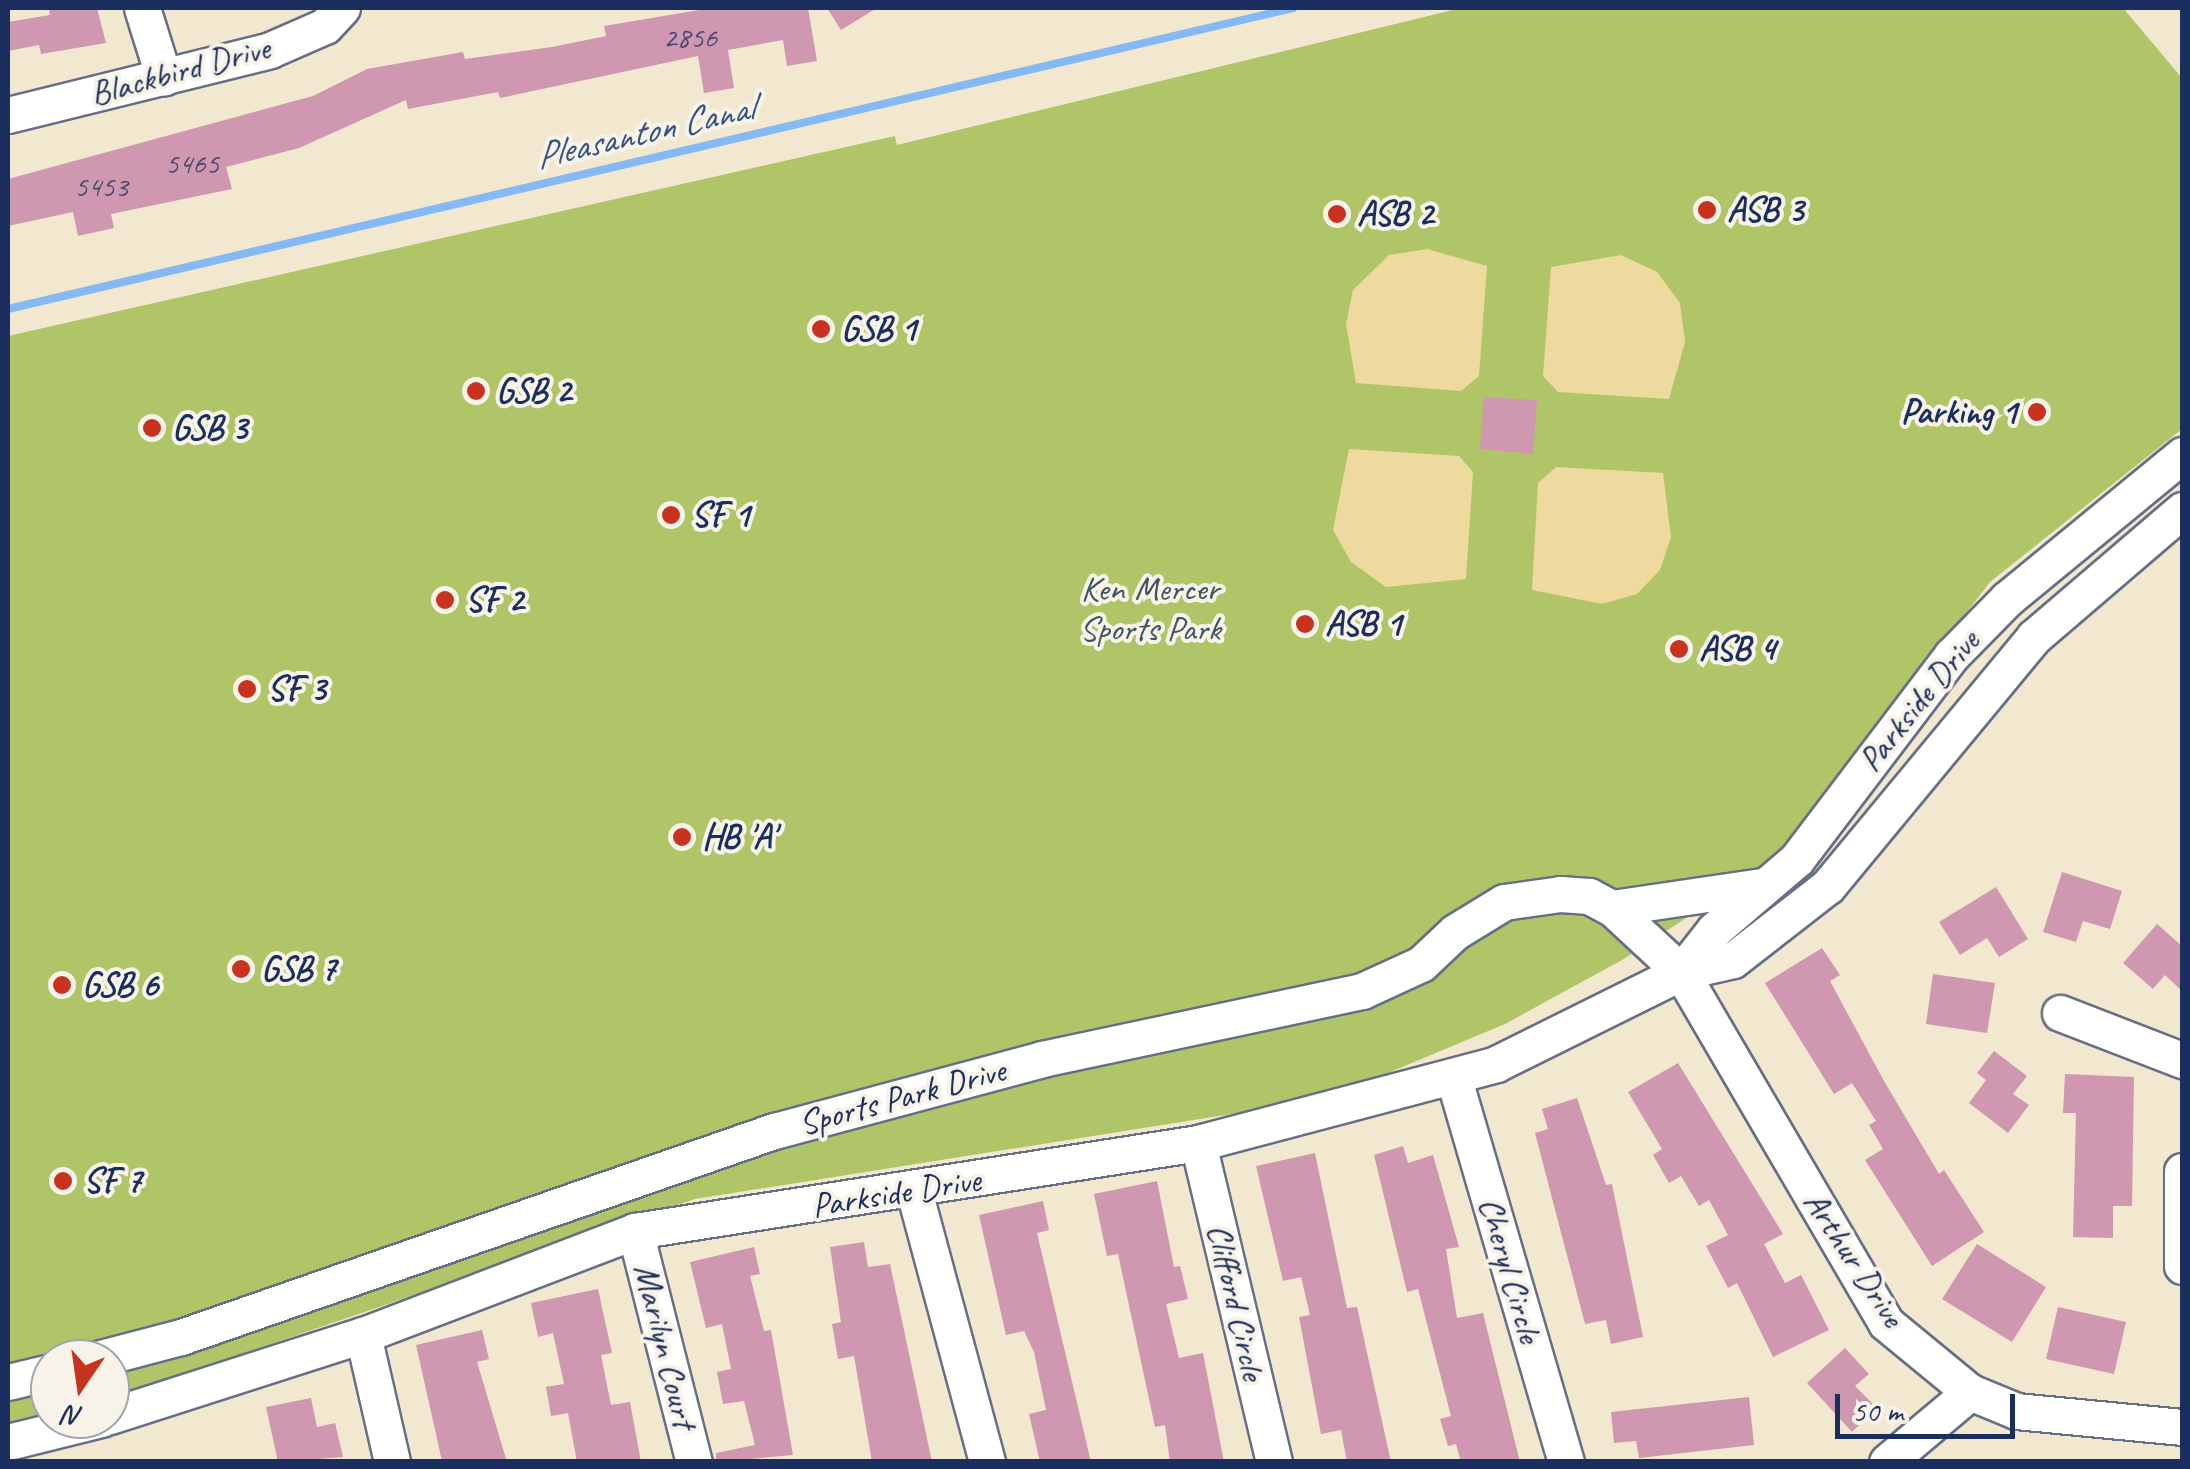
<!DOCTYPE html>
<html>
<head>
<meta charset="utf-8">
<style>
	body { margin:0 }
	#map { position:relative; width:2190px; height:1469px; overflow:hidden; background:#f2e7cf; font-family:Caveat,sans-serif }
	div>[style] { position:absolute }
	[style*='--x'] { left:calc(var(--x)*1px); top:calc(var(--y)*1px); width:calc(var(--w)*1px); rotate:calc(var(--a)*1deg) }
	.green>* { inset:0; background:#b0c468 }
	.sand>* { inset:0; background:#eeda9e }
	.stream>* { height:8px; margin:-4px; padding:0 4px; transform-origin:4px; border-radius:4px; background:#85b9f3 }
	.building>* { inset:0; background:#d097b0 }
	.roads { filter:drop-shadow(2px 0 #666f86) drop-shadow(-2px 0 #666f86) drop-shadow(0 2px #666f86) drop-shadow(0 -2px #666f86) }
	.minor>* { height:35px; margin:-17.5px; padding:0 17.5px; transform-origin:17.5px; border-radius:17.5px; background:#fff }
	.dots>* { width:28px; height:28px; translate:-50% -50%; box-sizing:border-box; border:5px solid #f7f3e8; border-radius:50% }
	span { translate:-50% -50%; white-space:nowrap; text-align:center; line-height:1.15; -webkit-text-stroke:8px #f7f3e8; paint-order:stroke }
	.number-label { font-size:30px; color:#484972 }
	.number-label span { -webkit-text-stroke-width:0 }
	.street-label { font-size:35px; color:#1b2f5e }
	.poi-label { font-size:35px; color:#1b2f5e; font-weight:700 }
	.left { translate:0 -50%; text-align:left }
	.right { translate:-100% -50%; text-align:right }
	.park-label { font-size:35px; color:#405460 }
	.water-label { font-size:38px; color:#365283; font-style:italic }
	.frame { position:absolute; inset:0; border:10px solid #1b2f5e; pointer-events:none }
	.north { position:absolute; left:30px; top:1339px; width:100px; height:100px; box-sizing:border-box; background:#f7f3e8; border:2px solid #9fa5b1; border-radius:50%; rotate:193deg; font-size:28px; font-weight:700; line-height:40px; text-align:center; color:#1b2f5e }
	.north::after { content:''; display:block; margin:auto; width:35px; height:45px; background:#c8321e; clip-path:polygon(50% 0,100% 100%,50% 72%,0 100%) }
	.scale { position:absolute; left:1835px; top:1394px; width:180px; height:45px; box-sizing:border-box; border:5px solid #1b2f5e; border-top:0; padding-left:12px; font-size:30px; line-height:35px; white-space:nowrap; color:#1b2f5e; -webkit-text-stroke:8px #f7f3e8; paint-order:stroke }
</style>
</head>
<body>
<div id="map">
	<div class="green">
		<i style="clip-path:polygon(1461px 8px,2123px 8px,2182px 78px,2182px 429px,1990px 582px,1779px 857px,1622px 960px,1505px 1024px,1383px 1075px,1263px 1109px,695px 1199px,110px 1399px,110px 1359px,50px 1359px,50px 1413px,8px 1423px,8px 336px,895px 136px,897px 145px)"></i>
	</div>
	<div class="sand">
		<i style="clip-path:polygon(1427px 249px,1487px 266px,1479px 376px,1461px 391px,1356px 383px,1346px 324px,1353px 290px,1389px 255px)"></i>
		<i style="clip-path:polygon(1621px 255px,1657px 272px,1680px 303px,1685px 342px,1669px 399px,1558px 392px,1543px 376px,1551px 267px)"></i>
		<i style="clip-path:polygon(1349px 449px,1459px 456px,1473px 472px,1466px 579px,1386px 587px,1351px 562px,1333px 530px)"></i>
		<i style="clip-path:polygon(1556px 467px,1663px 473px,1671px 537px,1660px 570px,1637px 594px,1602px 604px,1532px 590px,1538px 483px)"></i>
	</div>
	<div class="stream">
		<i style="--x:8;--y:309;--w:1320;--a:-13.18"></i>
	</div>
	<div class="building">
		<i style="clip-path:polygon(49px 8px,97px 8px,106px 43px,41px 54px,39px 45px,8px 51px,8px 22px,50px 15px)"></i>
		<i style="clip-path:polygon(711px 8px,808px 8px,817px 61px,787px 66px,783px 40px,728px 50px,734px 88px,704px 93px,698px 56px,500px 98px,498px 92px,408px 109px,406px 100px,299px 148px,226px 167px,232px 189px,111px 214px,114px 228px,78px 236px,73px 212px,8px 226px,8px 179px,313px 96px,367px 69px,463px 52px,465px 59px,552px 47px,606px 36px,604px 26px)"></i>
		<i style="clip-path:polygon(827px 8px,877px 8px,841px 30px)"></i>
		<i style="clip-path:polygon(1484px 397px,1537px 400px,1533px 454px,1480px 449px)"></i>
		<i style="clip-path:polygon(2062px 872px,2122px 891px,2110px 929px,2083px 921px,2076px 942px,2043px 932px)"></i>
		<i style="clip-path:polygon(1996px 887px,2028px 939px,1999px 957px,1987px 938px,1960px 955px,1939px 922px)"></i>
		<i style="clip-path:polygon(2157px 924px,2182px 946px,2182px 991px,2165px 975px,2153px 989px,2123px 963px)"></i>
		<i style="clip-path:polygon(1822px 948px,1840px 975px,1830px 981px,1884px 1081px,1939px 1174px,1944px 1170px,1984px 1232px,1932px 1266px,1865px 1160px,1883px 1149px,1869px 1125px,1876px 1121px,1852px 1083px,1834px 1094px,1765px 983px)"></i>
		<i style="clip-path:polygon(1933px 974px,1995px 983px,1987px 1033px,1926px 1024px)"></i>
		<i style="clip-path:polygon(1994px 1051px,2027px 1076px,2013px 1094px,2029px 1105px,2008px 1133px,1969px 1103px,1986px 1080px,1977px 1073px)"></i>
		<i style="clip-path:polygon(1678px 1063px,1783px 1234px,1764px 1244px,1785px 1283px,1801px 1275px,1829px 1330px,1773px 1357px,1737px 1283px,1728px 1288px,1706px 1246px,1728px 1235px,1709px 1200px,1699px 1206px,1681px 1176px,1669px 1183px,1653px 1155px,1662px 1149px,1628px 1092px)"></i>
		<i style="clip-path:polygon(2065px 1074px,2134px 1077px,2132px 1206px,2113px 1206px,2113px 1238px,2073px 1237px,2076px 1113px,2063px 1113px)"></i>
		<i style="clip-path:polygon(1577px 1098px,1606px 1185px,1612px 1184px,1643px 1337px,1611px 1344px,1606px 1320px,1585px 1324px,1535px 1133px,1548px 1129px,1542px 1109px)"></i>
		<i style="clip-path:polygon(1403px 1146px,1408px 1163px,1433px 1155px,1459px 1247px,1446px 1249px,1457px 1318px,1483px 1313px,1520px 1462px,1461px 1462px,1456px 1444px,1448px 1446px,1440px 1419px,1451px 1416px,1418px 1289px,1407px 1292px,1374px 1155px)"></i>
		<i style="clip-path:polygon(1315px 1153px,1347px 1308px,1357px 1307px,1391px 1462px,1347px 1462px,1341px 1430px,1321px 1434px,1299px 1317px,1310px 1315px,1301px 1277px,1283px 1281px,1256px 1166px)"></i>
		<i style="clip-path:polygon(1157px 1181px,1174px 1267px,1180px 1266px,1188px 1299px,1166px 1304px,1179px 1358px,1203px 1353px,1224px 1462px,1170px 1462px,1165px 1425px,1155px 1427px,1118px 1254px,1107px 1256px,1094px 1194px)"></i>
		<i style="clip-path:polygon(1043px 1201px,1049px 1230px,1037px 1233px,1091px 1462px,1040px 1462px,1029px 1414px,1046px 1410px,1034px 1352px,1024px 1331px,1006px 1335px,979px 1215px)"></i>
		<i style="clip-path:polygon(864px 1242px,868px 1267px,890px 1264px,932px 1462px,872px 1462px,854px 1356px,838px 1359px,832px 1324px,841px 1322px,830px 1247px)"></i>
		<i style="clip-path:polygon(1977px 1244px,2046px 1287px,2012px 1342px,1942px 1299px)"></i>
		<i style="clip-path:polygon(754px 1247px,760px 1274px,750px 1276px,764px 1331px,771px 1330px,793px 1455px,716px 1462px,716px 1453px,755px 1445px,744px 1401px,723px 1404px,717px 1372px,731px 1369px,722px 1324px,706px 1328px,690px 1262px)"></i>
		<i style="clip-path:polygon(598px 1289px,612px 1353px,601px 1355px,611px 1405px,630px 1402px,641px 1462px,577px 1462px,568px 1413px,551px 1416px,546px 1387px,564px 1384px,553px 1333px,538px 1337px,531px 1303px)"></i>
		<i style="clip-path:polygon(2058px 1307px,2126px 1322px,2114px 1374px,2046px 1359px)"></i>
		<i style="clip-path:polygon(482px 1330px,489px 1359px,477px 1362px,507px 1462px,442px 1461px,416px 1345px)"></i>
		<i style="clip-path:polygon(1845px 1348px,1869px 1374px,1855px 1386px,1877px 1408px,1852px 1432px,1807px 1383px)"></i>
		<i style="clip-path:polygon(1749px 1397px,1754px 1445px,1639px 1458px,1636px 1441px,1614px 1443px,1611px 1412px)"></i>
		<i style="clip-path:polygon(311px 1398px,317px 1427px,335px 1423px,343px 1457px,278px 1462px,266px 1407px)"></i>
	</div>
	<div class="roads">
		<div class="minor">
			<i style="--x:142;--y:8;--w:73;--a:72.6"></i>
			<i style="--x:8;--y:115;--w:270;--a:-13.9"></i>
			<i style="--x:270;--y:50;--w:60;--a:-23.6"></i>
			<i style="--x:325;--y:26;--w:25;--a:-47"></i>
			<i style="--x:1612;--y:908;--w:151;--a:-8.4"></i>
			<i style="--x:1681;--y:972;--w:53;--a:-51.8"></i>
			<i style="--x:1714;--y:930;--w:109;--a:-40.5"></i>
			<i style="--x:1797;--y:859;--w:256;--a:-52.8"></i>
			<i style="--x:1952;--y:655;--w:78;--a:-45.5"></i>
			<i style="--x:2007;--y:599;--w:227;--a:-39.4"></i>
			<i style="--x:2060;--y:1013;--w:131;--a:21.1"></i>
			<i style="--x:1454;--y:1079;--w:399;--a:73.7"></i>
			<i style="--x:1198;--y:1143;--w:328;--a:76.6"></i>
			<i style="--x:2182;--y:1171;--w:95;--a:90"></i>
			<i style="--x:914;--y:1191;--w:281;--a:74.9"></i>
			<i style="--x:635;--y:1231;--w:238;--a:75.7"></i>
			<i style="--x:363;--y:1335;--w:130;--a:77.1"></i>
			<i style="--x:97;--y:1359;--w:87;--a:-14.7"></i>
			<i style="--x:181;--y:1337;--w:628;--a:-19.16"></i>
			<i style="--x:774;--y:1131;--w:278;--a:-15"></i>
			<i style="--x:1042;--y:1059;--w:327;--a:-12"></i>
			<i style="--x:1362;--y:991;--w:65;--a:-24.6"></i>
			<i style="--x:1421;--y:964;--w:47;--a:-43.3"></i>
			<i style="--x:1455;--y:932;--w:57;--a:-31.5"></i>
			<i style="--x:1504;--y:902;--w:57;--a:-8.1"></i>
			<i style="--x:1560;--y:894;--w:29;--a:4"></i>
			<i style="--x:1589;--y:896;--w:26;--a:28"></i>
			<i style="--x:1612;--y:908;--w:94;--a:42.8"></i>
			<i style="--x:1681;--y:972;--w:406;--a:59.7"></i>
			<i style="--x:1886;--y:1323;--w:109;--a:39.4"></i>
			<i style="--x:1970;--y:1392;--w:50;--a:22.4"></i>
			<i style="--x:2016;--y:1411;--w:167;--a:5.5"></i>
			<i style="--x:8;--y:1382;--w:43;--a:-13.4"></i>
			<i style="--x:110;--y:1416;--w:266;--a:-17.8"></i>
			<i style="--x:363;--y:1335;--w:291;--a:-20.9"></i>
			<i style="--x:635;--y:1231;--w:570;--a:-8.88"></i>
			<i style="--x:1198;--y:1143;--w:308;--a:-14.8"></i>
			<i style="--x:1496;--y:1064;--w:207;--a:-26.4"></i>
			<i style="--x:1681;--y:972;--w:53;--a:-13"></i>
			<i style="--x:1733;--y:960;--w:120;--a:-37.9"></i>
			<i style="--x:1828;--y:886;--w:323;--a:-50.4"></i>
			<i style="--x:2034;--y:637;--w:195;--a:-40.6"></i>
			<i style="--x:8;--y:1442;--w:96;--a:-13.9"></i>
			<i style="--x:1887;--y:1462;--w:109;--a:-40.1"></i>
		</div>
	</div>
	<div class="dots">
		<i style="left:1707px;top:210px;background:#c8321e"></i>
		<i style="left:1337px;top:214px;background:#c8321e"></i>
		<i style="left:821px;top:329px;background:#c8321e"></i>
		<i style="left:476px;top:391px;background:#c8321e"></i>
		<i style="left:2037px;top:412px;background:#c8321e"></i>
		<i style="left:152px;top:428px;background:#c8321e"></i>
		<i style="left:671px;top:515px;background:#c8321e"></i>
		<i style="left:445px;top:600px;background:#c8321e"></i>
		<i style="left:1305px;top:624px;background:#c8321e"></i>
		<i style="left:1679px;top:649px;background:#c8321e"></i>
		<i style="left:247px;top:689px;background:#c8321e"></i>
		<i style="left:682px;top:837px;background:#c8321e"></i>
		<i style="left:241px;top:969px;background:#c8321e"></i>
		<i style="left:62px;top:985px;background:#c8321e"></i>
		<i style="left:63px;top:1181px;background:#c8321e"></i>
	</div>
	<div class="number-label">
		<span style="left:690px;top:37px">2856</span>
		<span style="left:192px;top:163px">5465</span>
		<span style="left:101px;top:186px">5453</span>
	</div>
	<div class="street-label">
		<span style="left:180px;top:71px;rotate:-15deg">Blackbird Drive</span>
		<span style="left:1919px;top:701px;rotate:-51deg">Parkside Drive</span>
		<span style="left:902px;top:1097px;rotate:-15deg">Sports Park Drive</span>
		<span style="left:896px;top:1193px;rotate:-9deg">Parkside Drive</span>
		<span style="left:1854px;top:1259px;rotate:57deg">Arthur Drive</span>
		<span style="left:1510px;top:1270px;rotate:74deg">Cheryl Circle</span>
		<span style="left:1236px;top:1302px;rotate:77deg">Clifford Circle</span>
		<span style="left:665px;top:1346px;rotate:76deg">Marilyn Court</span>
	</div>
	<div class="poi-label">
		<span class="left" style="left:1727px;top:210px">ASB 3</span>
		<span class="left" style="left:1357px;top:214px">ASB 2</span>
		<span class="left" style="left:841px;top:329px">GSB 1</span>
		<span class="left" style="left:496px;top:391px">GSB 2</span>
		<span class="right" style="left:2017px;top:412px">Parking 1</span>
		<span class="left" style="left:172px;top:428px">GSB 3</span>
		<span class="left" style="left:691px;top:515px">SF 1</span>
		<span class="left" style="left:465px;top:600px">SF 2</span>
		<span class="left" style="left:1325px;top:624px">ASB 1</span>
		<span class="left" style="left:1699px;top:649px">ASB 4</span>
		<span class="left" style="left:267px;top:689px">SF 3</span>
		<span class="left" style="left:702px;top:837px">HB 'A'</span>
		<span class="left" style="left:261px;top:969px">GSB 7</span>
		<span class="left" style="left:82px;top:985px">GSB 6</span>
		<span class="left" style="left:83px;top:1181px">SF 7</span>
	</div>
	<div class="park-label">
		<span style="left:1150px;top:609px">Ken Mercer<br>Sports Park</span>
	</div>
	<div class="water-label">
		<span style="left:644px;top:132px;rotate:-13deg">Pleasanton Canal</span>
	</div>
	<div class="frame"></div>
	<div class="north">N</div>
	<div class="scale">50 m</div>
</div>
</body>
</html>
